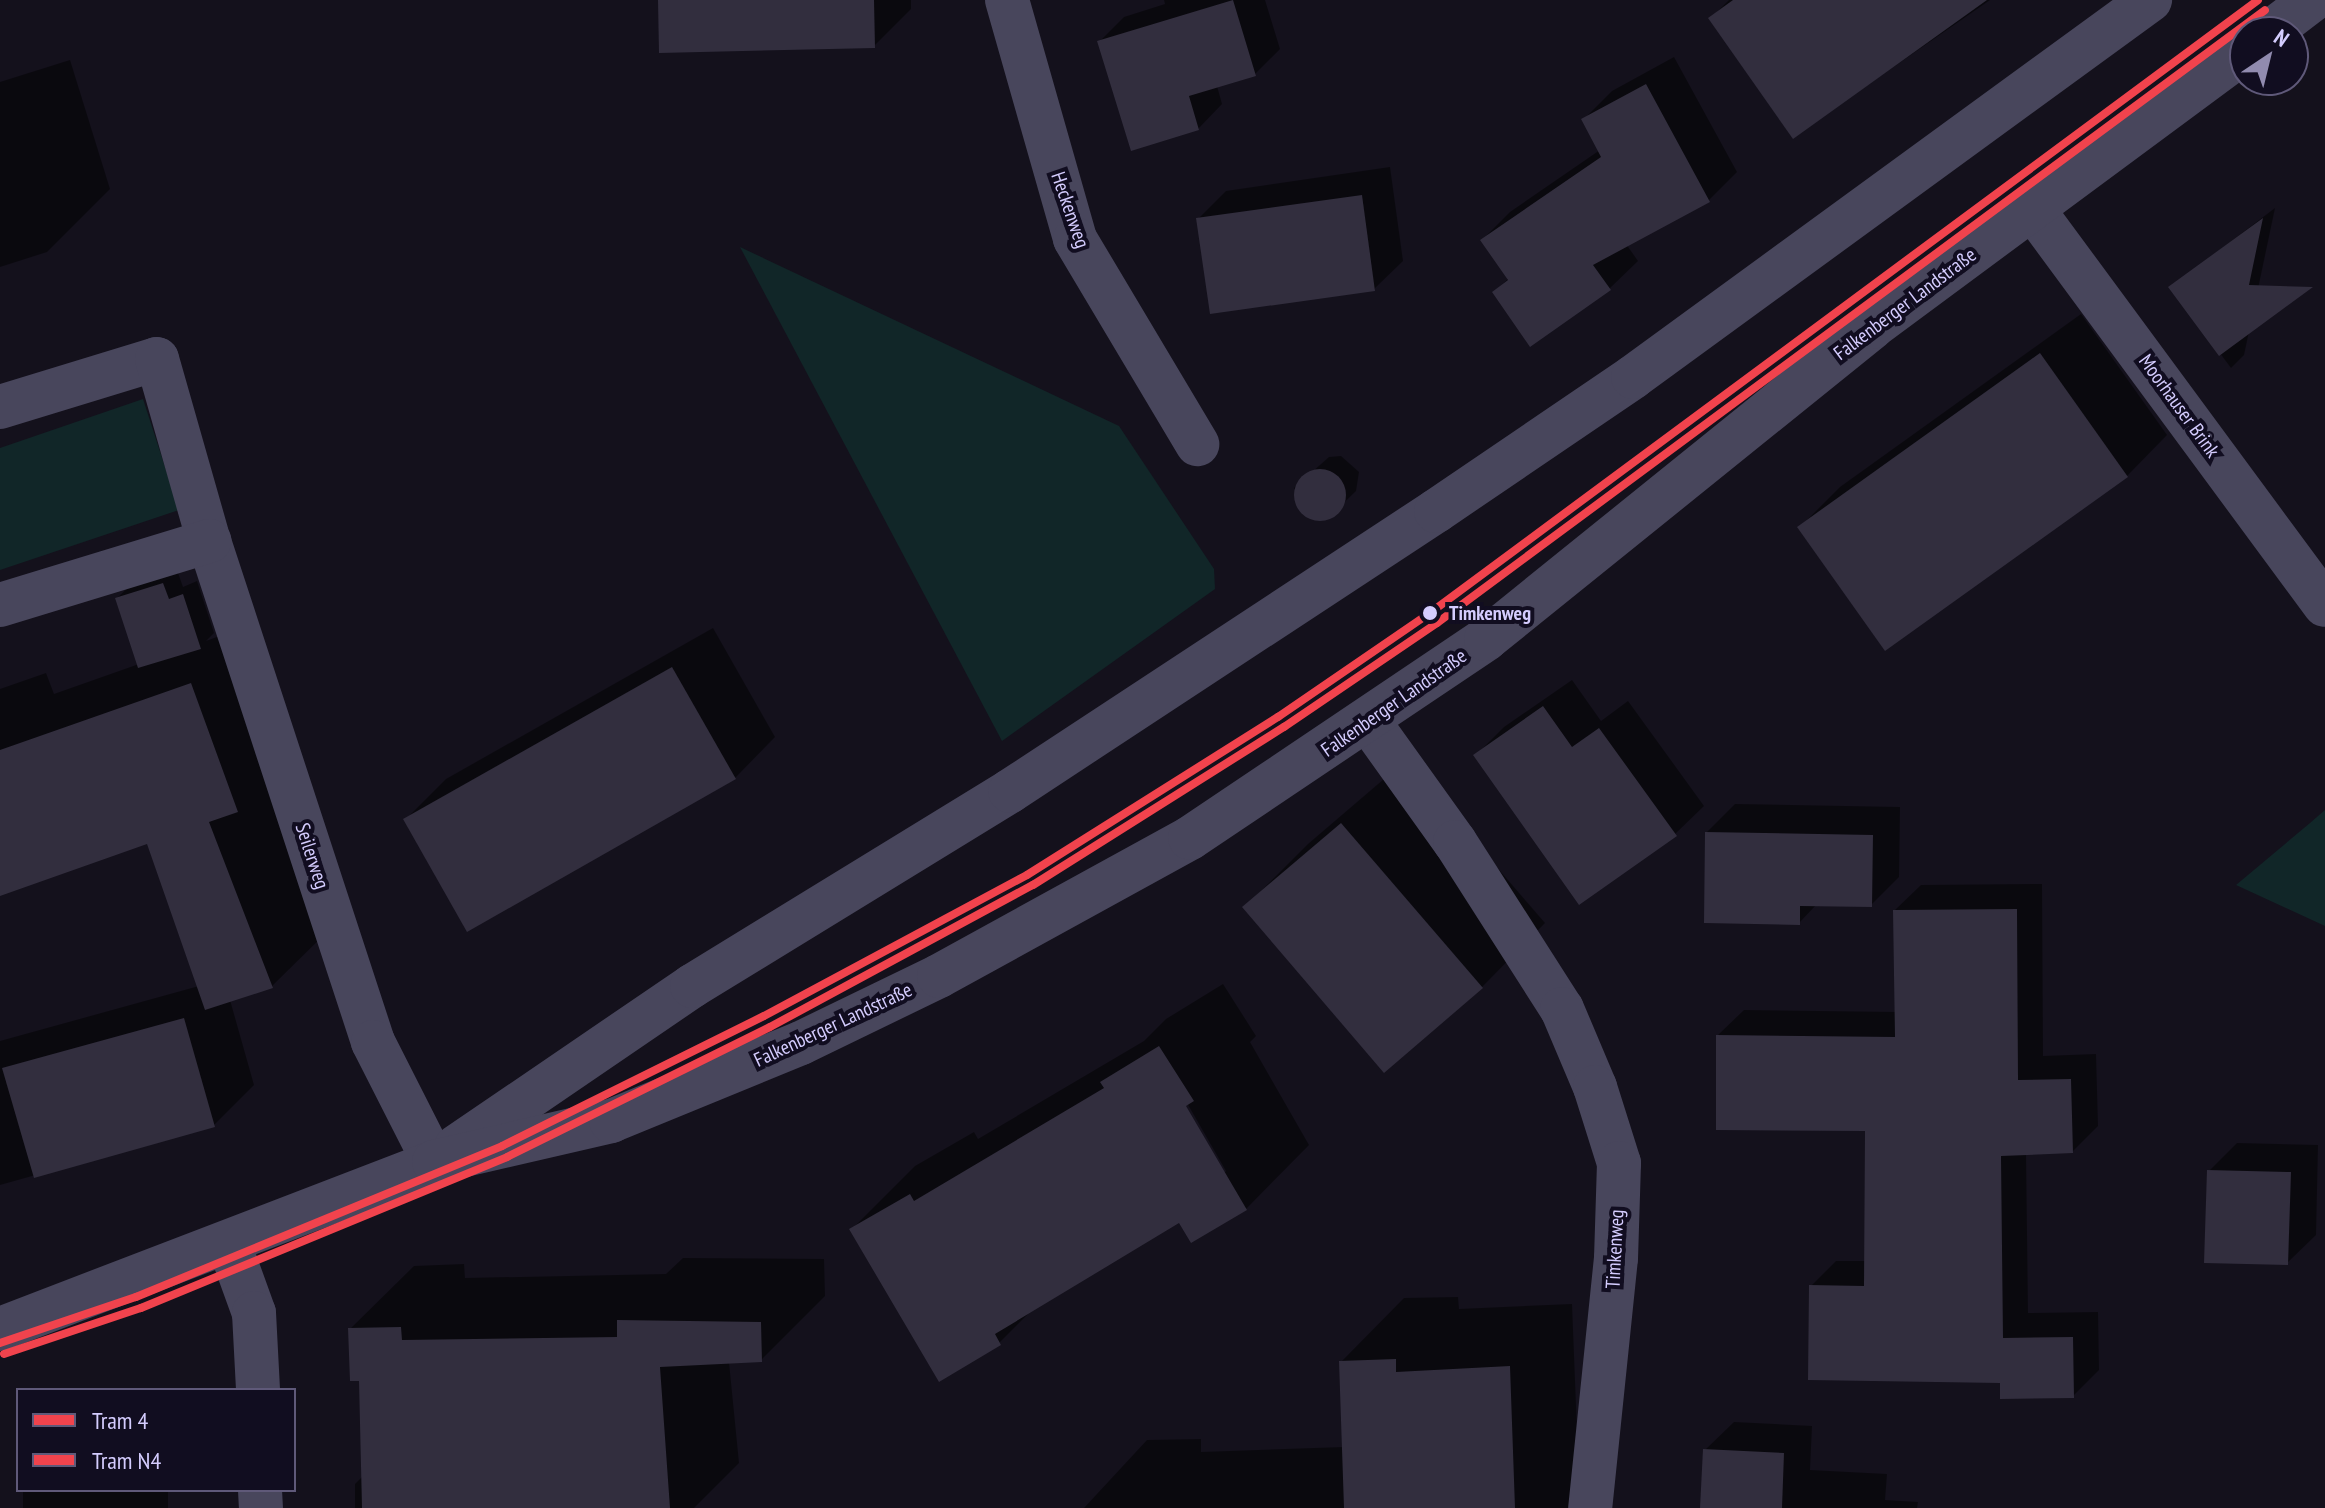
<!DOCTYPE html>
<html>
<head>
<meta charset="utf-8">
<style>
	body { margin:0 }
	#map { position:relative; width:2325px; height:1508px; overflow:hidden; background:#14111c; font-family:"PT Sans Narrow",sans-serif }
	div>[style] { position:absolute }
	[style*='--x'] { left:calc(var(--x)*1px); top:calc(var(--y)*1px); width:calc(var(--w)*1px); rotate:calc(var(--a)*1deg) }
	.green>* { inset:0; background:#112628 }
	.shadow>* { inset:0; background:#0007 }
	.building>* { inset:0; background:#322e3e }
	.round { border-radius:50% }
	.minor>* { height:44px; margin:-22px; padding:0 22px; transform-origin:22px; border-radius:22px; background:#48465c }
	.tram-1>* { height:8px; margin:-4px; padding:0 4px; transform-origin:4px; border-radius:4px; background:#f1434d }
	.tram-2>* { height:8px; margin:-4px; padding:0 4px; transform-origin:4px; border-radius:4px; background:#f1434d }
	.dots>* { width:22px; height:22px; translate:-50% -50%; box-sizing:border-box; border:4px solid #110d20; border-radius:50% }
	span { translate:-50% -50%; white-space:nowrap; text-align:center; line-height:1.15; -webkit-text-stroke:8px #110d20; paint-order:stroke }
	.street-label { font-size:20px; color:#d4ccfe }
	.stop-label { font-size:20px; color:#d4ccfe; font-weight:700 }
	.left { translate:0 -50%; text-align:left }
	.legend { position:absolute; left:16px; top:1388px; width:280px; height:104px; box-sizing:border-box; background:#110d20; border:2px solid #5f5979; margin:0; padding:10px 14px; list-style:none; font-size:24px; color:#d4ccfe }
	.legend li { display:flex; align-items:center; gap:16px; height:40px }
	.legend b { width:40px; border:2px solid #5f5979 }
	.north { position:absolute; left:2229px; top:16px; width:80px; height:80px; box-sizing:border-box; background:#110d20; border:2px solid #5f5979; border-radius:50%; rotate:35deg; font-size:22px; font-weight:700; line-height:32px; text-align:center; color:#d4ccfe }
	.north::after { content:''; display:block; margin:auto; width:28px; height:36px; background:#918baf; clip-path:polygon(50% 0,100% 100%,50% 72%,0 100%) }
</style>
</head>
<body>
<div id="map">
	<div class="green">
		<i style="clip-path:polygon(740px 247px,1119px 426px,1214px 569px,1215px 589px,1002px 741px)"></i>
		<i style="clip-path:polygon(143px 399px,179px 510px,0 570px,0 448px)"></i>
		<i style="clip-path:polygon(2325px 810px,2325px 926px,2236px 885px,2310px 823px)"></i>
	</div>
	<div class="shadow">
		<i style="clip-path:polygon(660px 0,911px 0,911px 9px,874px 46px)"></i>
		<i style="clip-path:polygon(1164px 0,1265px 0,1280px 49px,1255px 74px,1217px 86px,1222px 104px,1198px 129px,1099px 42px,1124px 17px,1165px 4px)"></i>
		<i style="clip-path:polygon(1729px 0,1990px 0,1794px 136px,1710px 19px)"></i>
		<i style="clip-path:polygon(1674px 57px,1737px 172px,1709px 200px,1626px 244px,1638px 261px,1609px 289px,1494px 292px,1509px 278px,1482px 240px,1510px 212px,1600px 150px,1583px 120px,1612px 91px)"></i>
		<i style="clip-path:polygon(70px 60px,110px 189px,47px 252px,0 267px,0 82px)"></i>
		<i style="clip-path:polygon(1390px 167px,1403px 261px,1374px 289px,1198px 219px,1226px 191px)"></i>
		<i style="clip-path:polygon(2275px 208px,2244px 355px,2231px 368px,2171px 287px)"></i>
		<i style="clip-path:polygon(2081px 314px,2167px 435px,2127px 476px,1886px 648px,1799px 528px,1840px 487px)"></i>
		<i style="clip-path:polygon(1341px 456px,1359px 472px,1356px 491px,1326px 520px,1303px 514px,1294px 488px,1329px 457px)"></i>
		<i style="clip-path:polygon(177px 570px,183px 587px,197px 581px,214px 633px,206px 641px,249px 625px,331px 928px,272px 986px,230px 1000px,254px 1085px,214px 1125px,0 1185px,0 1041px,199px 986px,149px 842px,0 893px,0 689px,46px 673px,54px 694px,139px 664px,117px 598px,132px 584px)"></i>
		<i style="clip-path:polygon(713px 628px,775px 737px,735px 778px,406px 819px,446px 779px)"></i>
		<i style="clip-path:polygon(1572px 680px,1601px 721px,1628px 701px,1704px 806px,1675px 834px,1476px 755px,1504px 727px)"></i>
		<i style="clip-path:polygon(1405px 761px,1545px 923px,1482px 987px,1245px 907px,1308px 844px)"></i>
		<i style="clip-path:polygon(1735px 804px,1900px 807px,1899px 877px,1871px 905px,1817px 904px,1799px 923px,1707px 832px)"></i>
		<i style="clip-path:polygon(2042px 884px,2043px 1056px,2096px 1054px,2098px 1126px,2072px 1152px,2026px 1153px,2028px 1313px,2098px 1312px,2099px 1370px,2073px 1396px,2002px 1381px,1811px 1286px,1836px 1261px,1866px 1261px,1867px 1129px,1718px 1035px,1744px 1010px,1897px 1012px,1895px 910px,1921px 885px)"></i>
		<i style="clip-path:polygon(evenodd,1223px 984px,1256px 1036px,1250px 1042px,1309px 1145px,1246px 1209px,1180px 1221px,1034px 1308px,999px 1343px,852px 1229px,915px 1166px,974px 1132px,978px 1139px,1144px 1041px,1166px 1019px,1223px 984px,1183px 1096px,1226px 1171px,1223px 1174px,1180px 1098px,1183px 1096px)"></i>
		<i style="clip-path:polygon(2237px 1143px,2318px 1145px,2316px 1235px,2287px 1263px,2209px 1171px)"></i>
		<i style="clip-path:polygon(683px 1258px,824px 1259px,825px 1296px,761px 1360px,729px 1362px,739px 1463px,694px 1508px,355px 1508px,355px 1484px,363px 1476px,361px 1379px,350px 1329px,414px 1266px,464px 1264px,465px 1278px,666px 1274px)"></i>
		<i style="clip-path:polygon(1458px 1297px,1459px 1309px,1572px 1304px,1580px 1508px,1084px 1508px,1147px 1440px,1201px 1439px,1201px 1452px,1344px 1447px,1341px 1362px,1404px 1298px)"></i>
		<i style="clip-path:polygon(1734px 1422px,1812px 1426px,1810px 1470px,1887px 1474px,1885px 1500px,1918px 1502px,1917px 1508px,1702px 1508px,1705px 1450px)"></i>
		<i style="clip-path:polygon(23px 1490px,168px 1490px,168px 1508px,23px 1508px)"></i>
	</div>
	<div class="building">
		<i style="clip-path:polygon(658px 0,874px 0,875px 48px,659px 53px)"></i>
		<i style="clip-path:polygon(1233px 0,1256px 76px,1189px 96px,1199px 130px,1131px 151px,1097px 41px)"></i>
		<i style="clip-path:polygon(1733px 0,1987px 0,1793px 139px,1708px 18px)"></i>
		<i style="clip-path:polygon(1646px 84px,1710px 202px,1593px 265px,1611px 290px,1530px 347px,1492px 292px,1508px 280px,1480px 240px,1601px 157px,1581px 119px)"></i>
		<i style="clip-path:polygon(1362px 195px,1375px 291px,1210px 314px,1196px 218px)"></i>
		<i style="clip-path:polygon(2263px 218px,2249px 285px,2313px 287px,2219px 356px,2168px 287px)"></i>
		<i style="clip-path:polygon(2040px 353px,2128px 477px,1885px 651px,1797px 527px)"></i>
		<i class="round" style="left:1294px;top:469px;width:52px;height:52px"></i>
		<i style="clip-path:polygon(163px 583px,169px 599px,183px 594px,201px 649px,138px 668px,115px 598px)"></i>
		<i style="clip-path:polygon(672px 667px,736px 779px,467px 932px,403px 819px)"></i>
		<i style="clip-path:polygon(191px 683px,238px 812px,209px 822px,273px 988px,205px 1010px,147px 844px,0 896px,0 750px)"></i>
		<i style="clip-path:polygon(1543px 706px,1572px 747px,1599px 728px,1677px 836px,1579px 905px,1473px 755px)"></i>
		<i style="clip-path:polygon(1341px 823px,1483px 988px,1384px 1073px,1242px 907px)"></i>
		<i style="clip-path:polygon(1705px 832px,1873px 835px,1872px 907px,1800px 906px,1800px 925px,1704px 923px)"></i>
		<i style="clip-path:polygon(2017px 909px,2018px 1080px,2071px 1079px,2073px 1153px,2001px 1156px,2003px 1338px,2073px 1337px,2074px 1398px,2000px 1399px,2000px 1383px,1808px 1380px,1809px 1285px,1864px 1286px,1865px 1131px,1716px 1130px,1716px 1035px,1895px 1037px,1893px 910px)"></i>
		<i style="clip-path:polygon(184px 1018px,215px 1127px,34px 1178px,2px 1068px)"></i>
		<i style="clip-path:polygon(1159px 1046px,1194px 1101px,1186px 1106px,1247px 1210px,1191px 1243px,1179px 1223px,995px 1334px,1001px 1345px,939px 1382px,849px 1229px,910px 1194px,914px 1201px,1104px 1088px,1100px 1082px)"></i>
		<i style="clip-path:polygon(2207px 1170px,2291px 1172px,2288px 1265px,2204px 1263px)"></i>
		<i style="clip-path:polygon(617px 1320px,761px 1322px,762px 1362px,660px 1367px,670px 1508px,362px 1508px,359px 1381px,350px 1381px,348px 1328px,401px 1327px,402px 1340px,617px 1337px)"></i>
		<i style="clip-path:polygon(1396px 1359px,1396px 1372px,1510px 1366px,1515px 1508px,1344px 1508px,1339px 1361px)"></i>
		<i style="clip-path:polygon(1703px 1449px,1784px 1453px,1782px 1508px,1700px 1508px)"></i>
	</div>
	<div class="minor">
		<i style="--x:1007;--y:0;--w:248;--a:74.1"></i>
		<i style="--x:1075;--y:239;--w:239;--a:59.2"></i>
		<i style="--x:2270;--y:32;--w:53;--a:-37.3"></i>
		<i style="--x:2032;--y:208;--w:493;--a:53.6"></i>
		<i style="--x:0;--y:407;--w:164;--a:-17"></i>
		<i style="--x:157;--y:359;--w:189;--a:74.1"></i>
		<i style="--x:209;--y:541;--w:527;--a:71.87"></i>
		<i style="--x:373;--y:1042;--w:135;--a:63.1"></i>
		<i style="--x:0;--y:605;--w:219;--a:-17"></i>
		<i style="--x:1369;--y:722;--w:148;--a:54.4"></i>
		<i style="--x:1455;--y:842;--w:198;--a:57.4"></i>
		<i style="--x:1562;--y:1009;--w:85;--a:67.1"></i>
		<i style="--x:1595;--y:1087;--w:80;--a:72.5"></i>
		<i style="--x:1619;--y:1163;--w:95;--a:91.8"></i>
		<i style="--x:1616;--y:1258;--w:251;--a:95.9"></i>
		<i style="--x:456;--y:1147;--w:286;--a:-34.3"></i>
		<i style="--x:692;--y:986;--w:373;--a:-31.5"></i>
		<i style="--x:1010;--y:791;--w:510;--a:-33.32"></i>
		<i style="--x:1436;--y:511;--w:238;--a:-34.2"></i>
		<i style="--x:1633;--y:377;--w:640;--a:-36.1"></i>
		<i style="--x:229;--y:1244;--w:73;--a:70.1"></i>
		<i style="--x:254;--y:1313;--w:77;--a:87"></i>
		<i style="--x:0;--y:1329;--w:465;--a:-21"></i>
		<i style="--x:434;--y:1162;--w:182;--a:-13"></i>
		<i style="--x:611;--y:1121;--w:205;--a:-22.3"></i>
		<i style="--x:801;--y:1043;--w:153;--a:-25.9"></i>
		<i style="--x:939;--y:976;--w:286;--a:-28.8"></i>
		<i style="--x:1190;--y:838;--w:357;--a:-33.9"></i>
		<i style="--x:1486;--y:639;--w:496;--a:-38.9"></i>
		<i style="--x:1872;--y:327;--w:464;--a:-36.5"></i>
		<i style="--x:260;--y:1490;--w:18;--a:87"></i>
	</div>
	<div class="tram-1">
		<i style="--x:0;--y:1343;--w:144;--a:-18.7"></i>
		<i style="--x:136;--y:1297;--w:396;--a:-22.4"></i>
		<i style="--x:502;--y:1146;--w:292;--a:-26.4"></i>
		<i style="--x:764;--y:1016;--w:298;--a:-28.2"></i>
		<i style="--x:1027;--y:875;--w:297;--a:-32.2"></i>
		<i style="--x:1278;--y:717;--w:184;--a:-34.4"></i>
		<i style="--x:1430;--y:613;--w:1030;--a:-36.51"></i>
	</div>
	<div class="tram-2">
		<i style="--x:4;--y:1354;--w:145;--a:-18.6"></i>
		<i style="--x:141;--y:1308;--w:396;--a:-22.4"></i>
		<i style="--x:507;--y:1157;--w:293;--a:-26.3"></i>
		<i style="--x:770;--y:1027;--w:299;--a:-28.4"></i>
		<i style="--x:1033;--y:885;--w:297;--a:-32.2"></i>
		<i style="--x:1284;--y:727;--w:185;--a:-34.2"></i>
		<i style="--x:1437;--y:623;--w:1030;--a:-36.51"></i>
	</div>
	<div class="dots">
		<i style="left:1430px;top:613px;background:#d4ccfe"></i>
	</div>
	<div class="street-label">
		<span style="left:1070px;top:210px;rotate:71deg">Heckenweg</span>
		<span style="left:1905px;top:304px;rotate:-37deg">Falkenberger Landstraße</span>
		<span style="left:2179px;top:406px;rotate:54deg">Moorhauser Brink</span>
		<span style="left:1394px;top:703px;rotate:-35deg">Falkenberger Landstraße</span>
		<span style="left:312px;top:856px;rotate:72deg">Seilerweg</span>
		<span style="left:833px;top:1025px;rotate:-25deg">Falkenberger Landstraße</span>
		<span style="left:1615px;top:1249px;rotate:-87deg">Timkenweg</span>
	</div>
	<div class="stop-label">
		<span class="left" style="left:1449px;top:613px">Timkenweg</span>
	</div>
	<ul class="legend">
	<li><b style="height:10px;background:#f1434d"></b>Tram 4</li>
	<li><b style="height:10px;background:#f1434d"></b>Tram N4</li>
	</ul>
	<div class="north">N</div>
</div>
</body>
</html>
